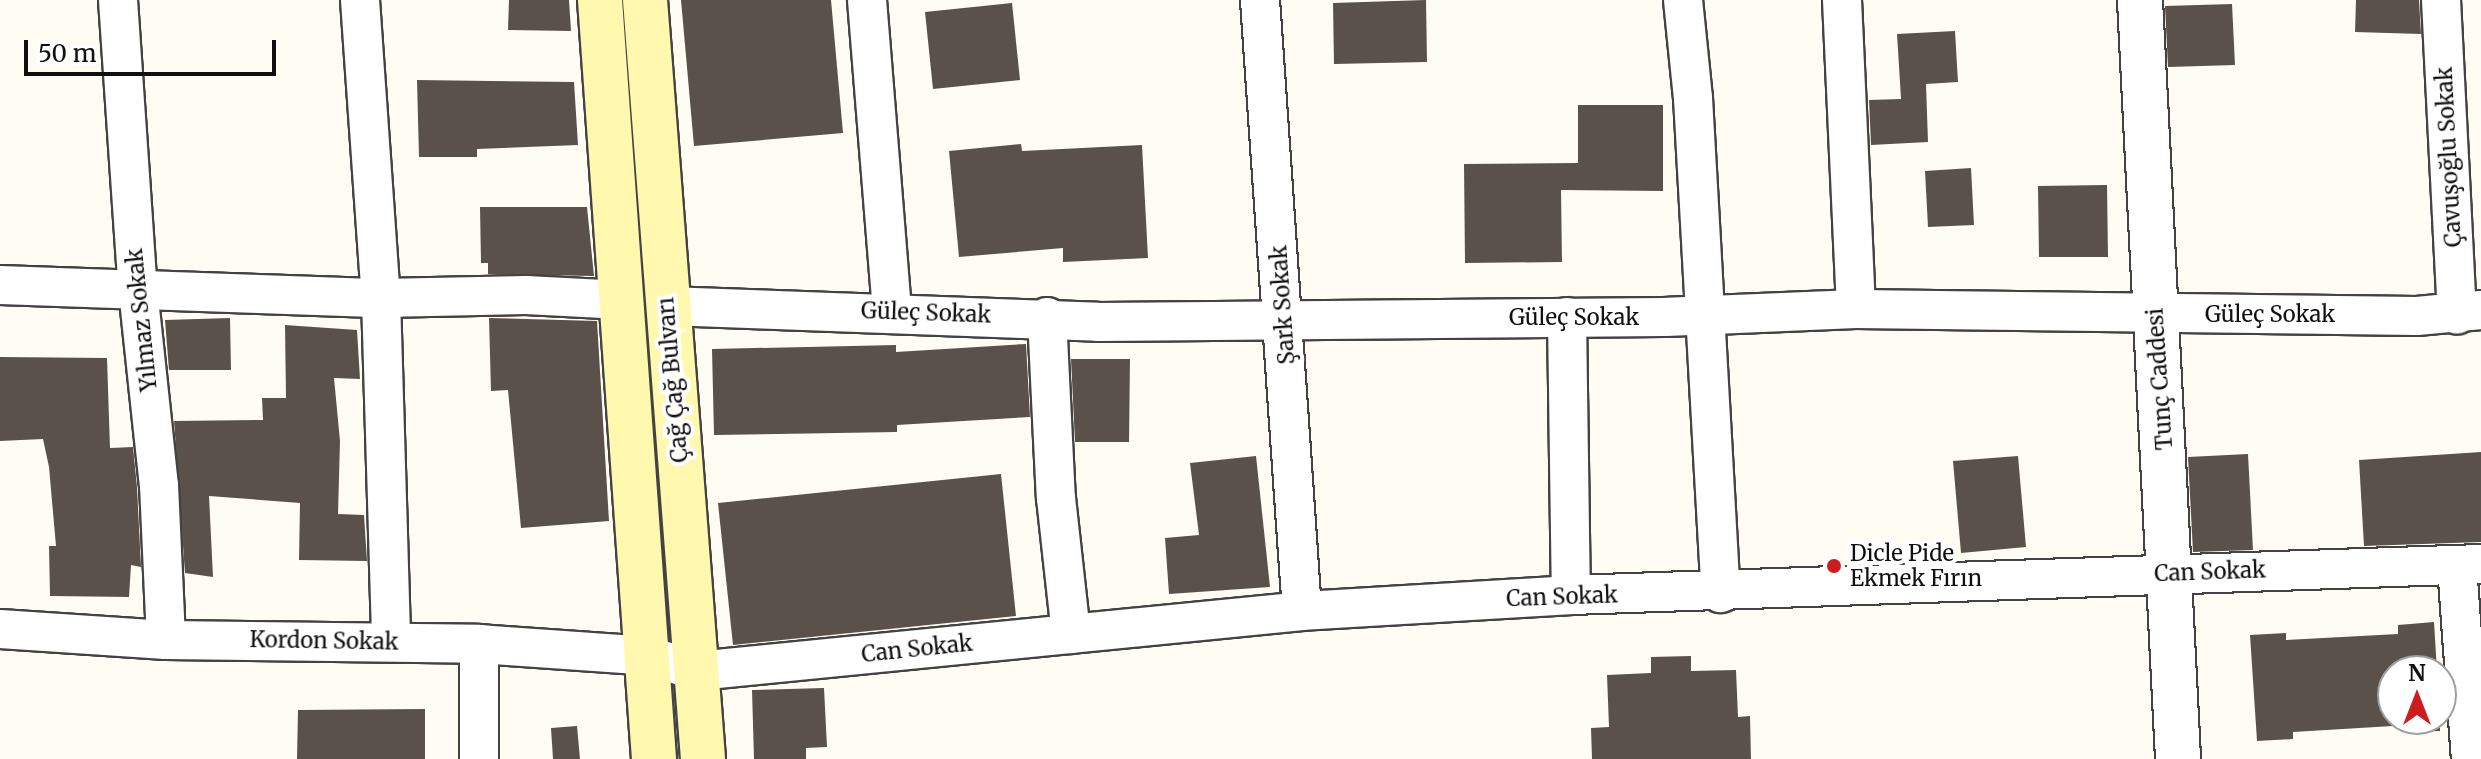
<!DOCTYPE html>
<html>
<head>
<meta charset="utf-8">
<style>
	body { margin:0 }
	#map { position:relative; width:2481px; height:759px; overflow:hidden; background:#fffdf3; font-family:Merriweather,serif }
	div>[style] { position:absolute }
	[style*='--x'] { left:calc(var(--x)*1px); top:calc(var(--y)*1px); width:calc(var(--w)*1px); rotate:calc(var(--a)*1deg) }
	.building>* { inset:0; background:#5a514b }
	.roads { filter:drop-shadow(2px 0 #434343) drop-shadow(-2px 0 #434343) drop-shadow(0 2px #434343) drop-shadow(0 -2px #434343) }
	.minor>* { height:38px; margin:-19px; padding:0 19px; transform-origin:19px; border-radius:19px; background:#fff }
	.tertiary>* { height:44px; margin:-22px; padding:0 22px; transform-origin:22px; border-radius:22px; background:#fff }
	.secondary>* { height:44px; margin:-22px; padding:0 22px; transform-origin:22px; border-radius:22px; background:#fff8ae }
	.dots>* { width:22px; height:22px; translate:-50% -50%; box-sizing:border-box; border:4px solid #fff; border-radius:50% }
	span { translate:-50% -50%; white-space:nowrap; text-align:center; line-height:1.15; -webkit-text-stroke:8px #fff; paint-order:stroke }
	.street-label { font-size:22px; color:#101010 }
	.poi-label { font-size:22px; color:#101010 }
	.left { translate:0 -50%; text-align:left }
	.north { position:absolute; left:2377px; top:655px; width:80px; height:80px; box-sizing:border-box; background:#fff; border:2px solid #9f9f9f; border-radius:50%; rotate:0deg; font-size:22px; font-weight:700; line-height:32px; text-align:center; color:#101010 }
	.north::after { content:''; display:block; margin:auto; width:28px; height:36px; background:#cd1b1f; clip-path:polygon(50% 0,100% 100%,50% 72%,0 100%) }
	.scale { position:absolute; left:24px; top:40px; width:252px; height:36px; box-sizing:border-box; border:4px solid #101010; border-top:0; padding-left:10px; font-size:24px; line-height:28px; white-space:nowrap; color:#101010; -webkit-text-stroke:6px #fff; paint-order:stroke }
</style>
</head>
<body>
<div id="map">
	<div class="building">
		<i style="clip-path:polygon(509px 0,569px 0,571px 31px,508px 30px)"></i>
		<i style="clip-path:polygon(681px 0,831px 0,843px 133px,694px 146px)"></i>
		<i style="clip-path:polygon(1426px 0,1427px 62px,1334px 64px,1333px 3px)"></i>
		<i style="clip-path:polygon(2356px 0,2419px 0,2421px 34px,2355px 32px)"></i>
		<i style="clip-path:polygon(1012px 3px,1020px 80px,933px 89px,925px 12px)"></i>
		<i style="clip-path:polygon(2232px 4px,2235px 65px,2168px 67px,2165px 6px)"></i>
		<i style="clip-path:polygon(1955px 31px,1958px 82px,1926px 84px,1928px 142px,1871px 145px,1869px 100px,1901px 99px,1897px 34px)"></i>
		<i style="clip-path:polygon(417px 80px,574px 82px,578px 145px,477px 149px,477px 157px,419px 157px)"></i>
		<i style="clip-path:polygon(1578px 105px,1663px 105px,1663px 191px,1561px 190px,1562px 262px,1465px 263px,1464px 164px,1578px 163px)"></i>
		<i style="clip-path:polygon(1021px 144px,1022px 151px,1142px 145px,1148px 258px,1063px 262px,1063px 248px,959px 257px,949px 151px)"></i>
		<i style="clip-path:polygon(1971px 168px,1974px 225px,1928px 227px,1925px 171px)"></i>
		<i style="clip-path:polygon(2107px 185px,2108px 257px,2039px 257px,2038px 186px)"></i>
		<i style="clip-path:polygon(480px 207px,587px 207px,594px 276px,488px 274px,488px 263px,481px 263px)"></i>
		<i style="clip-path:polygon(230px 318px,231px 370px,169px 370px,165px 320px)"></i>
		<i style="clip-path:polygon(489px 318px,597px 321px,609px 521px,521px 528px,508px 390px,491px 391px)"></i>
		<i style="clip-path:polygon(285px 325px,357px 330px,360px 379px,334px 378px,340px 441px,338px 514px,364px 515px,367px 561px,299px 560px,300px 503px,209px 496px,213px 577px,185px 573px,174px 421px,263px 420px,262px 398px,286px 398px)"></i>
		<i style="clip-path:polygon(1026px 344px,1030px 417px,897px 425px,897px 432px,714px 435px,712px 349px,896px 345px,896px 352px)"></i>
		<i style="clip-path:polygon(0 357px,107px 358px,110px 448px,133px 447px,137px 487px,141px 567px,131px 565px,129px 597px,50px 596px,49px 546px,56px 546px,49px 467px,43px 439px,0 441px)"></i>
		<i style="clip-path:polygon(1071px 359px,1130px 359px,1129px 442px,1075px 442px)"></i>
		<i style="clip-path:polygon(2481px 452px,2481px 542px,2364px 546px,2359px 460px)"></i>
		<i style="clip-path:polygon(2248px 454px,2253px 550px,2193px 552px,2188px 457px)"></i>
		<i style="clip-path:polygon(1256px 456px,1270px 587px,1169px 594px,1165px 538px,1199px 535px,1190px 463px)"></i>
		<i style="clip-path:polygon(2018px 456px,2026px 547px,1961px 553px,1953px 461px)"></i>
		<i style="clip-path:polygon(1001px 474px,1016px 616px,733px 645px,718px 503px)"></i>
		<i style="clip-path:polygon(2434px 622px,2437px 671px,2393px 671px,2393px 719px,2440px 719px,2440px 731px,2409px 732px,2409px 725px,2293px 732px,2293px 739px,2257px 741px,2250px 635px,2286px 633px,2286px 640px,2398px 634px,2398px 625px)"></i>
		<i style="clip-path:polygon(1691px 656px,1691px 671px,1736px 670px,1738px 717px,1750px 716px,1751px 759px,1592px 759px,1591px 728px,1609px 727px,1607px 675px,1651px 673px,1651px 657px)"></i>
		<i style="clip-path:polygon(824px 688px,827px 747px,806px 748px,806px 759px,754px 759px,752px 690px)"></i>
		<i style="clip-path:polygon(425px 709px,425px 759px,297px 759px,298px 710px)"></i>
		<i style="clip-path:polygon(577px 726px,580px 759px,553px 759px,551px 728px)"></i>
	</div>
	<div class="roads">
		<div class="minor">
			<i style="--x:118;--y:0;--w:291;--a:86.1"></i>
			<i style="--x:138;--y:290;--w:196;--a:83.9"></i>
			<i style="--x:159;--y:485;--w:155;--a:87.4"></i>
			<i style="--x:360;--y:0;--w:299;--a:86"></i>
			<i style="--x:381;--y:298;--w:344;--a:88.3"></i>
			<i style="--x:867;--y:0;--w:312;--a:85.4"></i>
			<i style="--x:1260;--y:0;--w:612;--a:86.07"></i>
			<i style="--x:1683;--y:0;--w:99;--a:84.2"></i>
			<i style="--x:1693;--y:98;--w:496;--a:86.8"></i>
			<i style="--x:1842;--y:0;--w:309;--a:87.4"></i>
			<i style="--x:2441;--y:0;--w:315;--a:87.1"></i>
			<i style="--x:0;--y:285;--w:381;--a:2"></i>
			<i style="--x:381;--y:298;--w:145;--a:-1.2"></i>
			<i style="--x:526;--y:295;--w:97;--a:3"></i>
			<i style="--x:667;--y:306;--w:431;--a:2.1"></i>
			<i style="--x:1098;--y:322;--w:566;--a:-0.51"></i>
			<i style="--x:1664;--y:317;--w:192;--a:-2.4"></i>
			<i style="--x:1856;--y:309;--w:561;--a:0.71"></i>
			<i style="--x:2417;--y:316;--w:64;--a:-5.4"></i>
			<i style="--x:1047;--y:317;--w:181;--a:87.2"></i>
			<i style="--x:1056;--y:498;--w:137;--a:83.7"></i>
			<i style="--x:1567;--y:317;--w:278;--a:89.2"></i>
			<i style="--x:2457;--y:565;--w:195;--a:85.9"></i>
			<i style="--x:0;--y:629;--w:166;--a:3.8"></i>
			<i style="--x:166;--y:640;--w:313;--a:0.7"></i>
			<i style="--x:479;--y:644;--w:170;--a:4"></i>
			<i style="--x:649;--y:656;--w:50;--a:17.4"></i>
			<i style="--x:697;--y:671;--w:608;--a:-5.66"></i>
			<i style="--x:1302;--y:611;--w:269;--a:-3.4"></i>
			<i style="--x:1571;--y:595;--w:911;--a:-1.95"></i>
			<i style="--x:479;--y:644;--w:115;--a:90"></i>
		</div>
		<div class="tertiary">
			<i style="--x:2140;--y:0;--w:760;--a:87.13"></i>
		</div>
		<div class="secondary">
			<i style="--x:600;--y:0;--w:761;--a:85.93"></i>
			<i style="--x:645;--y:0;--w:761;--a:85.63"></i>
		</div>
	</div>
	<div class="dots">
		<i style="left:1834px;top:566px;background:#cd1b1f"></i>
	</div>
	<div class="street-label">
		<span style="left:2449px;top:157px;rotate:-93deg">Çavuşoğlu Sokak</span>
		<span style="left:1283px;top:305px;rotate:-94deg">Şark Sokak</span>
		<span style="left:926px;top:313px;rotate:2deg">Güleç Sokak</span>
		<span style="left:2270px;top:315px">Güleç Sokak</span>
		<span style="left:1574px;top:318px">Güleç Sokak</span>
		<span style="left:142px;top:320px;rotate:-96deg">Yılmaz Sokak</span>
		<span style="left:2160px;top:379px;rotate:-94deg">Tunç Caddesi</span>
		<span style="left:673px;top:380px;rotate:-95deg">Çağ Çağ Bulvarı</span>
		<span style="left:2210px;top:572px;rotate:-2deg">Can Sokak</span>
		<span style="left:1562px;top:597px;rotate:-2deg">Can Sokak</span>
		<span style="left:324px;top:641px;rotate:1deg">Kordon Sokak</span>
		<span style="left:917px;top:649px;rotate:-6deg">Can Sokak</span>
	</div>
	<div class="poi-label">
		<span class="left" style="left:1850px;top:566px">Dicle Pide<br>Ekmek Fırın</span>
	</div>
	<div class="north">N</div>
	<div class="scale">50 m</div>
</div>
</body>
</html>
